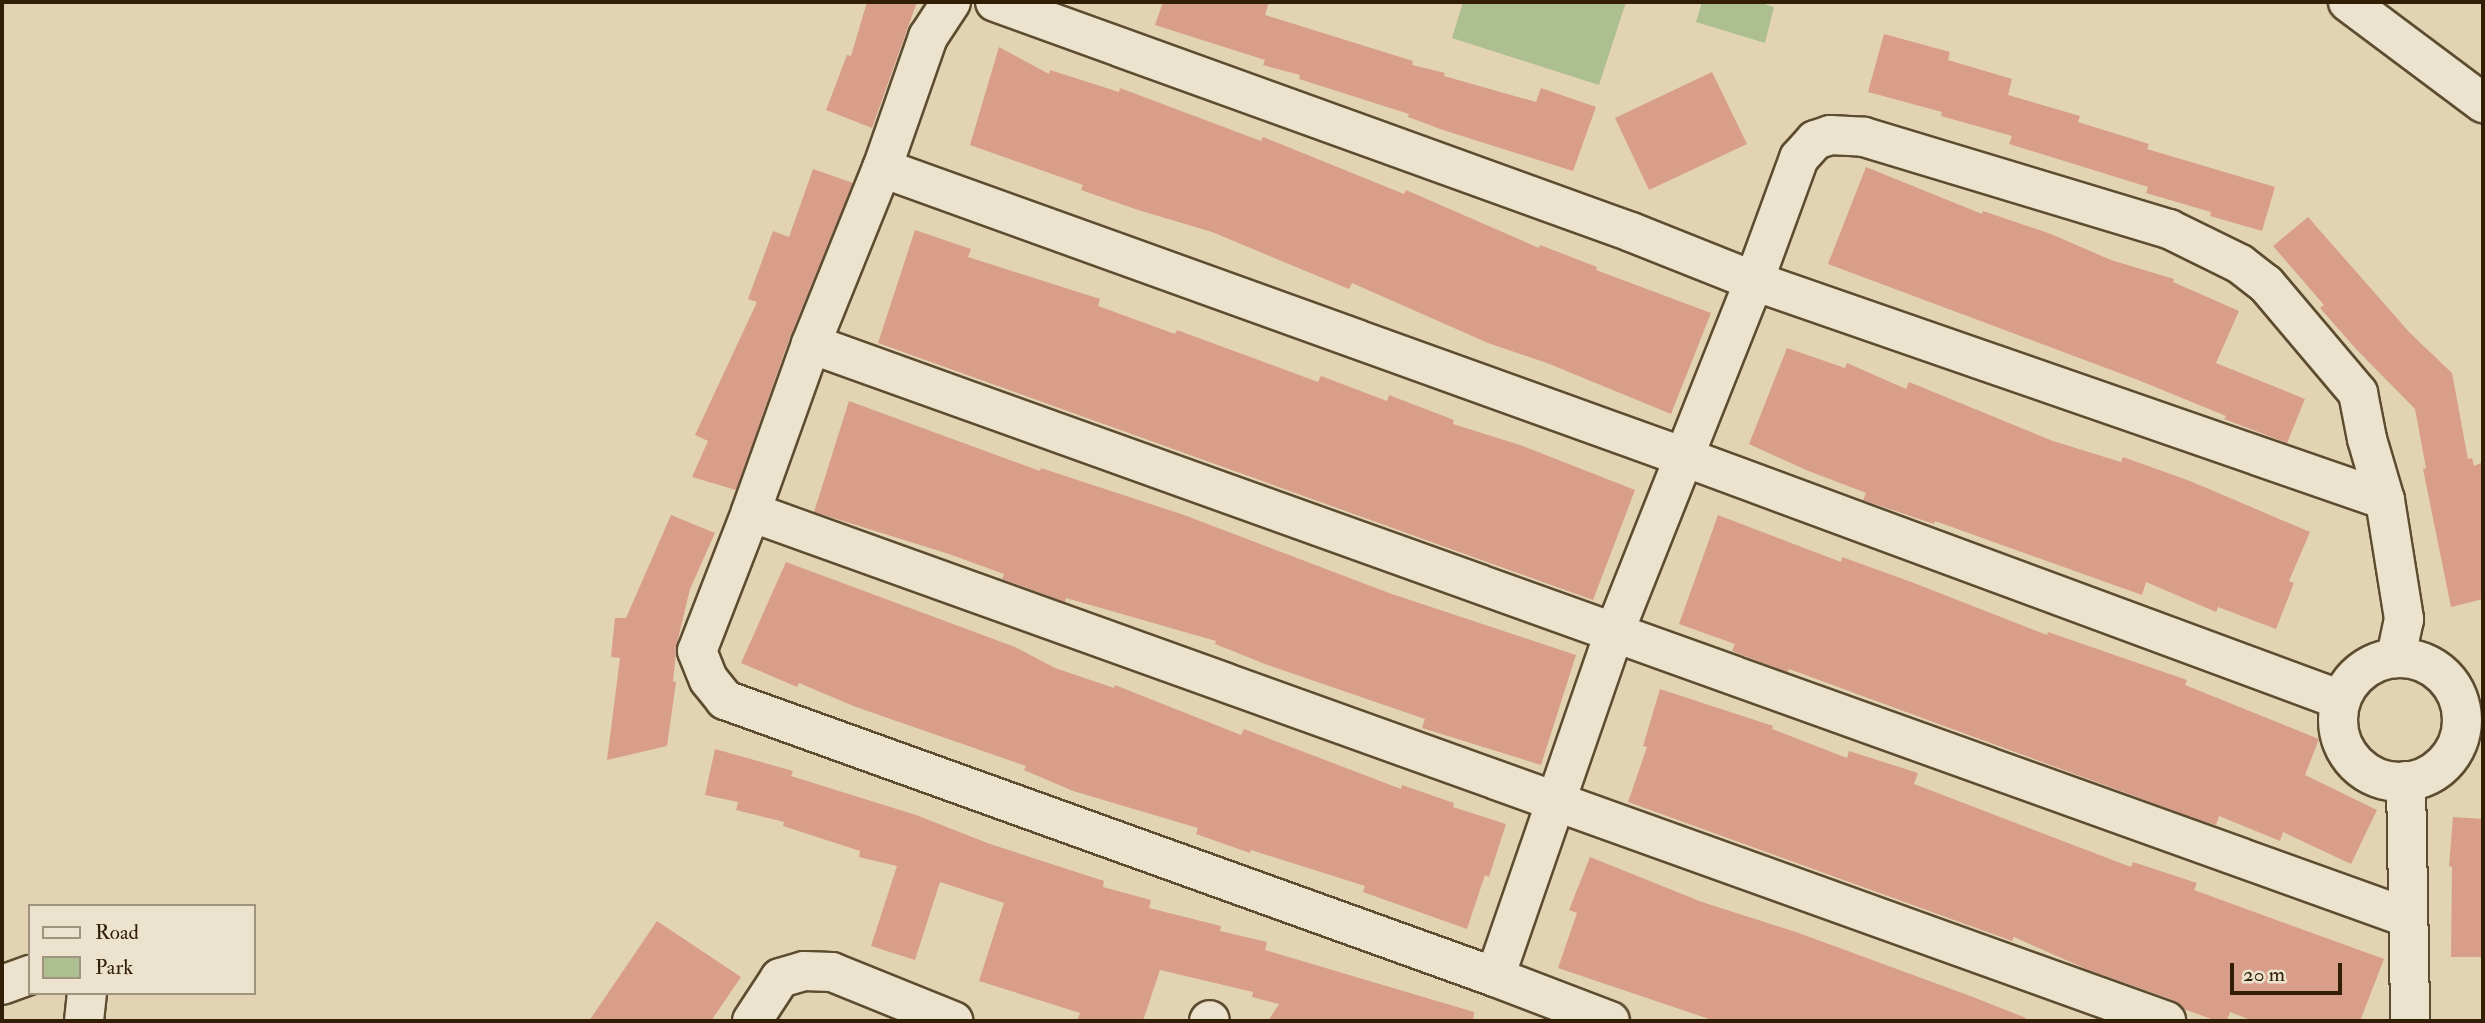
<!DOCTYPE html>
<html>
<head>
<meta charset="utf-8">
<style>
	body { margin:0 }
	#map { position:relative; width:2485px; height:1023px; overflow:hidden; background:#e2d4b3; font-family:"IM FELL Double Pica",serif }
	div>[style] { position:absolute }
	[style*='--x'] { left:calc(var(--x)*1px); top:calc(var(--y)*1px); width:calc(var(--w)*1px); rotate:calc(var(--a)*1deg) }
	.green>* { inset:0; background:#adbe91 }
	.building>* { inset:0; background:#d89e89 }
	.roads { filter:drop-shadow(2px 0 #5d4c30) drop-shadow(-2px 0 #5d4c30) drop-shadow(0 2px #5d4c30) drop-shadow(0 -2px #5d4c30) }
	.minor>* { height:38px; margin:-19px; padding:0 19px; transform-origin:19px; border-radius:19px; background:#ece3ce }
	.minor>.ring { margin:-19px; padding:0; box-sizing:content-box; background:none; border:38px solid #ece3ce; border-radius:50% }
	.secondary>* { height:38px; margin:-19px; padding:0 19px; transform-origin:19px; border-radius:19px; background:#ece3ce }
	span { translate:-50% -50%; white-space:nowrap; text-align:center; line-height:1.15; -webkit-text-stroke:5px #ece3ce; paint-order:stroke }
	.frame { position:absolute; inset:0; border:4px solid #311e05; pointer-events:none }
	.legend { position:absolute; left:28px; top:904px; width:228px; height:91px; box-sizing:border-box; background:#ece3ce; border:2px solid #a1947e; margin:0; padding:9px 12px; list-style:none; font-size:21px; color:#311e05 }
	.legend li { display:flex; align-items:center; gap:14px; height:35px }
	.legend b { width:35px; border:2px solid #a1947e }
	.scale { position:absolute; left:2230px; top:963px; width:112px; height:32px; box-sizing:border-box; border:4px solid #311e05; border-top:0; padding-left:9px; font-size:21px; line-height:24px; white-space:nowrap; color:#311e05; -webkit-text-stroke:5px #ece3ce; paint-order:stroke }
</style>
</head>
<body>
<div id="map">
	<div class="green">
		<i style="clip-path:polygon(1463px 2px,1626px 2px,1599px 85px,1452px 38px)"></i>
		<i style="clip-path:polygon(1702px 2px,1758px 2px,1774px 7px,1765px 43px,1696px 22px)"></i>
	</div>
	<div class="building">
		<i style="clip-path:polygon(867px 2px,917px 2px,872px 128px,826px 110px,847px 55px,851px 56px)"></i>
		<i style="clip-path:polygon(1163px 2px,1269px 2px,1265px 15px,1413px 61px,1412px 65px,1445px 73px,1444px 76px,1536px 102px,1541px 88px,1596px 107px,1573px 171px,1443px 130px,1408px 117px,1409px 114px,1299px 79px,1300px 75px,1263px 65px,1265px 60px,1155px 25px)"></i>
		<i style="clip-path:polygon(1884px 34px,1950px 52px,1948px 60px,2012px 79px,2008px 95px,2080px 116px,2078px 122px,2149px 144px,2147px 149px,2275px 187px,2262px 231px,2210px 216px,2211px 212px,2146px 193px,2148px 187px,2009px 144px,2012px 136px,1941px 116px,1942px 112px,1868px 92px)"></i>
		<i style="clip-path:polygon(999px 47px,1049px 74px,1050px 70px,1119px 92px,1120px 88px,1261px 141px,1263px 137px,1404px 194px,1406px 190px,1539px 248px,1540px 245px,1597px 267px,1596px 270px,1711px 313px,1671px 414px,1547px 363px,1488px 343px,1352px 283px,1349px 289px,1212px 232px,1138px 210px,1081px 190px,1083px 185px,970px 145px)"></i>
		<i style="clip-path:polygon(1712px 72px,1747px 144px,1649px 190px,1615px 118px)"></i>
		<i style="clip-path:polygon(1866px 167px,1982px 214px,1983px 211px,2051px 234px,2111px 260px,2174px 279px,2173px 282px,2239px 311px,2216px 363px,2305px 399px,2287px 443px,2224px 419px,2226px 416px,2138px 380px,1828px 264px)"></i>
		<i style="clip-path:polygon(813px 169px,853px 183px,790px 337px,736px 490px,692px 477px,708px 441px,695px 435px,757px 302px,748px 299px,773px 231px,789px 237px)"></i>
		<i style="clip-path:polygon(2308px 217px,2410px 333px,2452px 373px,2468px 459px,2472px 458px,2474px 466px,2483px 462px,2483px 599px,2451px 607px,2423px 469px,2426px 468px,2415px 409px,2357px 350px,2320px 308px,2324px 305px,2273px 246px)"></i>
		<i style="clip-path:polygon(915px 230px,971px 249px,968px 257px,1100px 299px,1098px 306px,1175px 334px,1177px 330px,1318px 382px,1321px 376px,1387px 401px,1389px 395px,1454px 420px,1453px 424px,1520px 445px,1635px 490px,1593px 600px,878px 343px)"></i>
		<i style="clip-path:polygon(1787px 348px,1845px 368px,1847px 363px,1906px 389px,1909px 382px,2053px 441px,2121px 462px,2123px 457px,2190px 481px,2310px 532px,2289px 581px,2294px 583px,2276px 629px,2218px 607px,2216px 612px,2146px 582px,2142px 595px,1935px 521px,1934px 524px,1863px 500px,1866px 493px,1806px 470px,1749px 444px)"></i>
		<i style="clip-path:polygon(849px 401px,1040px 471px,1041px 468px,1184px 515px,1389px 593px,1576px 655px,1541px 765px,1422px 728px,1425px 719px,1265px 664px,1215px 644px,1216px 641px,1066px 598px,1065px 602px,1002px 579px,1004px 574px,949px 554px,814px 512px)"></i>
		<i style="clip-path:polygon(671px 515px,715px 533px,690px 589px,677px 643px,673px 681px,676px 682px,667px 746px,607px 760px,620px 658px,611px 657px,615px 618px,626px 618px)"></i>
		<i style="clip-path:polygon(1718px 515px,1841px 562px,1842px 557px,1914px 583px,2047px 635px,2048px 632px,2187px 680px,2185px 685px,2319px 739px,2305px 775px,2377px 810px,2351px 864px,2283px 832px,2280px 841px,2219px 816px,2216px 825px,2197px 819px,1789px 669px,1788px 672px,1760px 662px,1732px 651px,1735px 644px,1679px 624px)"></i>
		<i style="clip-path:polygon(786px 562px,1015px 647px,1055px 668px,1114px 688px,1115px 685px,1241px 735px,1244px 729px,1401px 789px,1402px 785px,1454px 803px,1453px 807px,1506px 824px,1489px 877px,1485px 875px,1467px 929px,1363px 892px,1365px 886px,1251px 850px,1250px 853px,1196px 834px,1198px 828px,1073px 791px,1024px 770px,1026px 766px,856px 707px,799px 683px,797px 687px,741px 663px)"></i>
		<i style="clip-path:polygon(1660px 689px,1773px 726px,1772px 729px,1847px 758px,1849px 751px,1918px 773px,1914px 784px,2131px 867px,2133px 862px,2197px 883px,2194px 890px,2384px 959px,2360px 1021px,2253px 1021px,2230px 1012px,2227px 1021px,2217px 1021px,2184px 1009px,2173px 1000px,2086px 969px,2014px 937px,2012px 941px,1628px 802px,1647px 747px,1643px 746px)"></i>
		<i style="clip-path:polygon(715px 749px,793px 771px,791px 776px,916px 815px,990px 844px,1104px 881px,1103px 887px,1151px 900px,1149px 908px,1221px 926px,1220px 931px,1267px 942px,1265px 950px,1474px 1012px,1473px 1021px,1268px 1021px,1279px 1004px,1252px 997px,1253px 992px,1160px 970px,1143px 1021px,1077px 1021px,1080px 1013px,979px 981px,1004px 903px,940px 882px,915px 960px,871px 946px,897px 866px,859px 857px,860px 851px,783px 826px,784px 822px,736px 810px,738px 802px,705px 795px)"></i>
		<i style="clip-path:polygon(2453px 817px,2483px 819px,2483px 957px,2451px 957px,2452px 867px,2449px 866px)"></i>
		<i style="clip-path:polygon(1590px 857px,1702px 902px,1796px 932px,1973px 997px,2026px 1018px,2026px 1021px,1715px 1021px,1558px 968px,1577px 913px,1569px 910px)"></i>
		<i style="clip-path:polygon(657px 921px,741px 977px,711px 1021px,589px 1021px)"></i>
	</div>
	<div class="roads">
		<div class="minor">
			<i style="--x:951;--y:2;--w:42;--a:123.3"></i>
			<i style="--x:928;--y:37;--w:139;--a:109.3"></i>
			<i style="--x:882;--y:168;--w:190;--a:112"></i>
			<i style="--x:811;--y:344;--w:178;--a:109.7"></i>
			<i style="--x:751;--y:512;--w:149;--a:111.2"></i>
			<i style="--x:697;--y:651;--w:31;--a:68"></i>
			<i style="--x:709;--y:680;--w:26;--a:51"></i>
			<i style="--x:725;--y:700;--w:818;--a:19.79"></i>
			<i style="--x:1495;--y:977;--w:123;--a:20.9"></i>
			<i style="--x:995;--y:2;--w:676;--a:19.88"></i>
			<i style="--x:1631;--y:232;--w:132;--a:21.7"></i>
			<i style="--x:1754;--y:281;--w:668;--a:19.14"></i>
			<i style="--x:882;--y:168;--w:852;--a:19.82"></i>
			<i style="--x:1684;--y:457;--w:700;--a:20.3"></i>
			<i style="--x:811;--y:344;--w:1695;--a:19.76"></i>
			<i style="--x:751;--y:512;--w:1504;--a:19.78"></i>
			<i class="ring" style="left:2338px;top:658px;width:86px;height:86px"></i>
			<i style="--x:2406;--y:781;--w:240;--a:89"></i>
			<i style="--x:1495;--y:977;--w:364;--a:-70.9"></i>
			<i style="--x:1614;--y:633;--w:379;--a:-68.3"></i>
			<i style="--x:1754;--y:281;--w:131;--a:-69.9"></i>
			<i style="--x:1799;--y:158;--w:24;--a:-48"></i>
			<i style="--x:1815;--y:140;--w:16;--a:-18"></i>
			<i style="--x:1830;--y:135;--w:34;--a:3"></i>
			<i style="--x:1864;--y:137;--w:319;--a:16.8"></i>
			<i style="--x:2169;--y:229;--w:79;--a:26.2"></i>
			<i style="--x:2240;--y:264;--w:33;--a:38"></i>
			<i style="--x:2266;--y:284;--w:143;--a:49.8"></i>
			<i style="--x:2358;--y:393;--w:47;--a:78.9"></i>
			<i style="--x:2367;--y:439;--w:64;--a:73.6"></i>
			<i style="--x:2385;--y:500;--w:121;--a:80.9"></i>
			<i style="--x:2404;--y:619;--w:40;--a:102"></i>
			<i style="--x:2;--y:985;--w:30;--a:-20"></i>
			<i style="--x:84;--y:1021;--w:28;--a:-84"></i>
			<i style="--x:752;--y:1021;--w:51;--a:-56.9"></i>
			<i style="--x:780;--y:978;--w:25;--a:-16"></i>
			<i style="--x:804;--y:971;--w:28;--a:2"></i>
			<i style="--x:832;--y:972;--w:131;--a:22"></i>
			<i style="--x:1209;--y:1021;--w:1;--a:-45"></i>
		</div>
		<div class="secondary">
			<i style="--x:2348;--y:2;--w:169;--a:36.8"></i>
		</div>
	</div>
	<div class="frame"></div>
	<ul class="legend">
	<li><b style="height:9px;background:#ece3ce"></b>Road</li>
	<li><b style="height:19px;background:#adbe91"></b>Park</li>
	</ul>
	<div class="scale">20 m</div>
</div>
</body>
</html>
